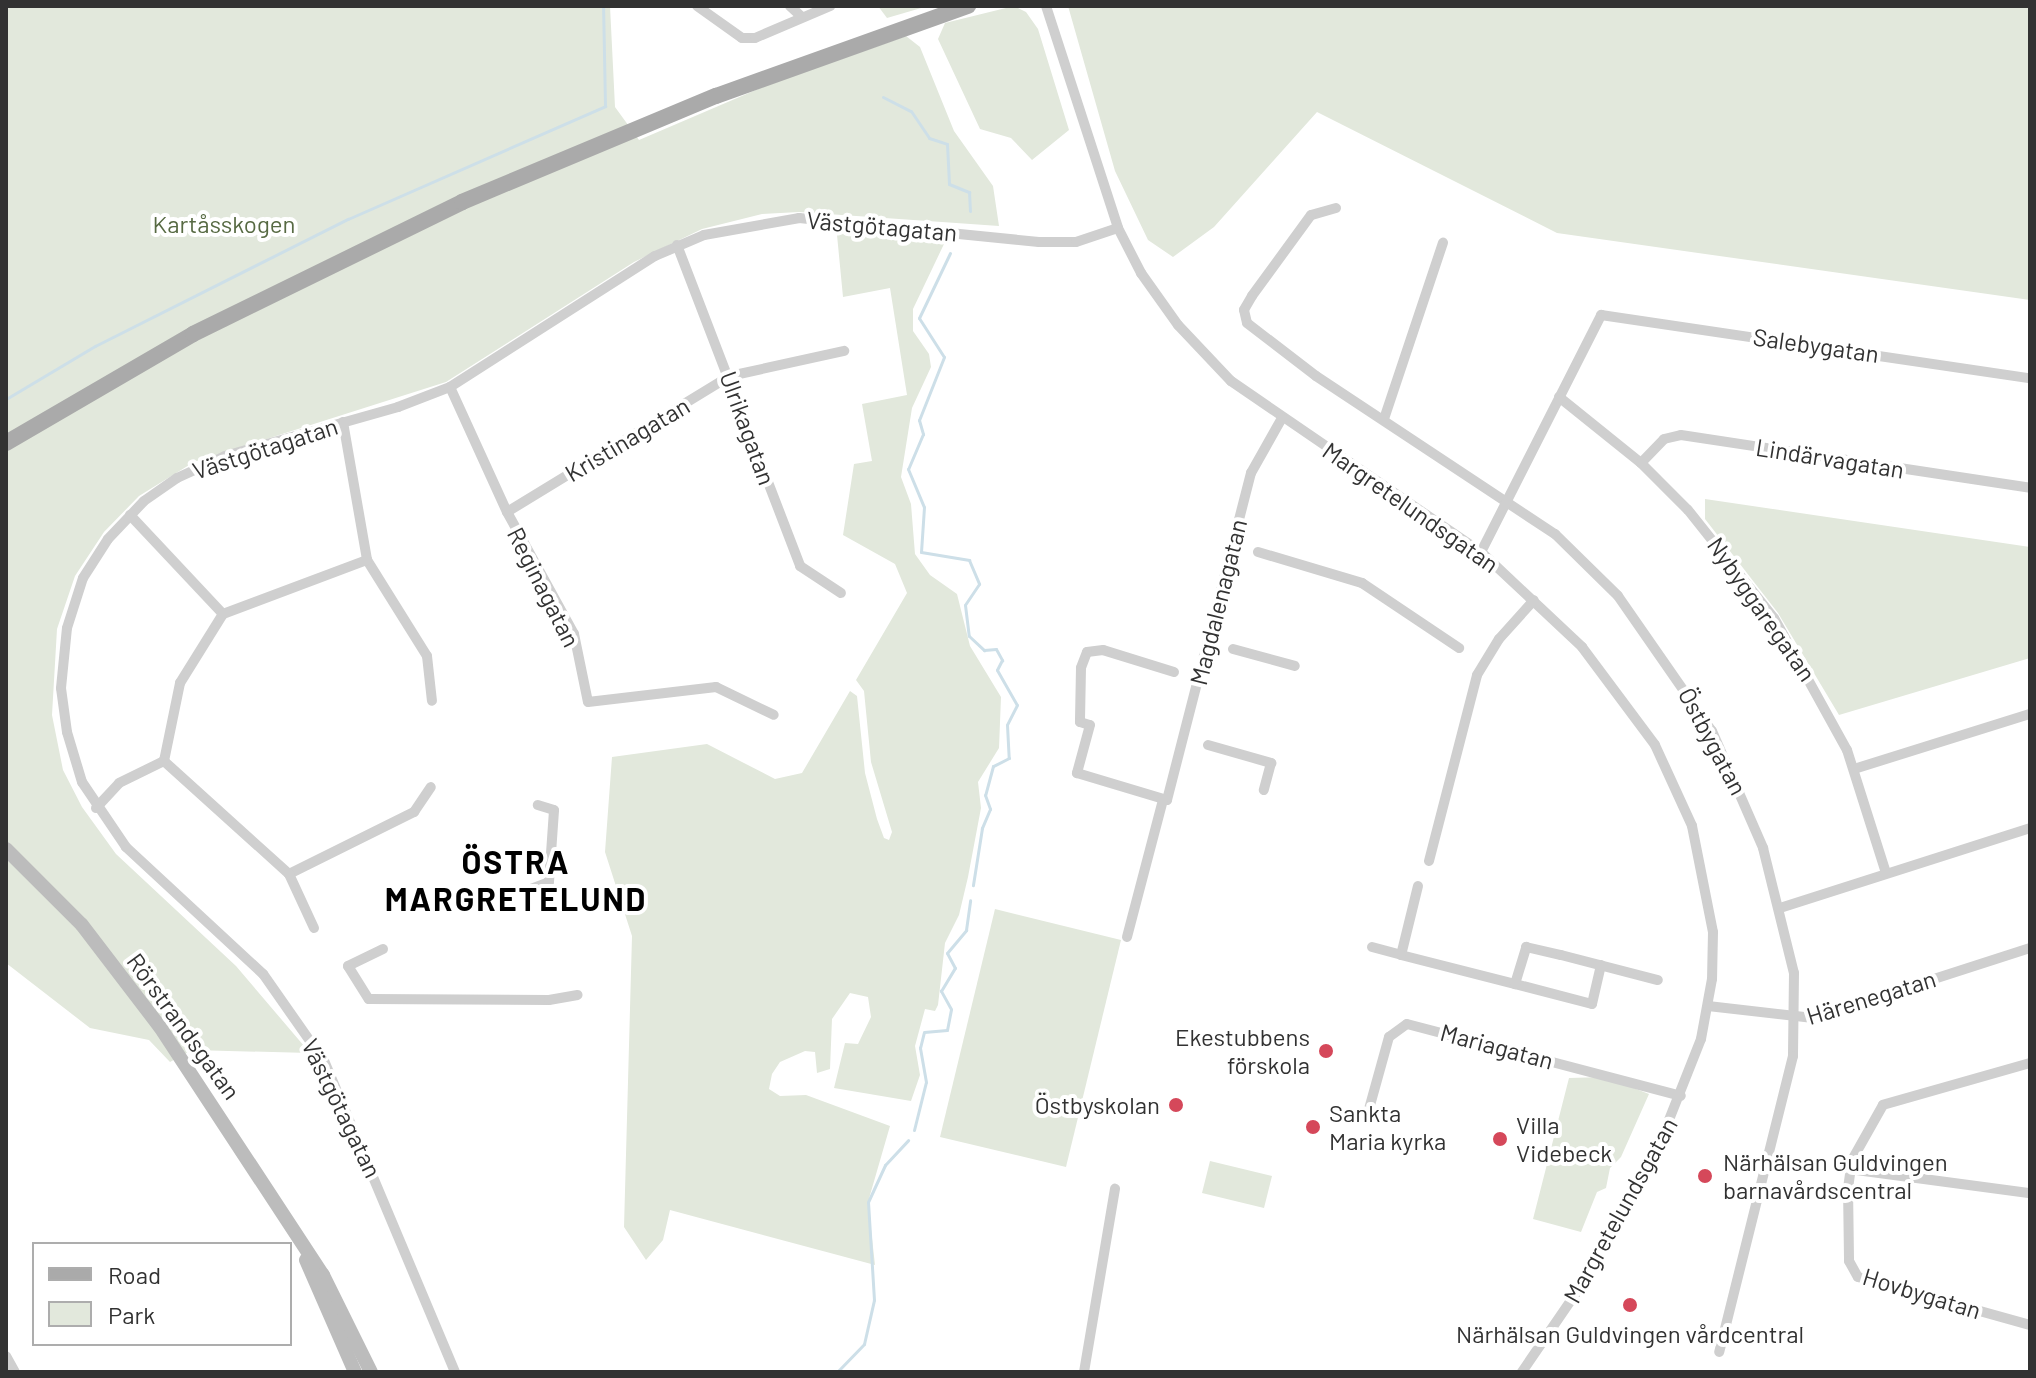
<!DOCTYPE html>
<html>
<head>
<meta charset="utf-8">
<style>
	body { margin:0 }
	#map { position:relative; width:2036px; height:1378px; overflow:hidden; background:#fff; font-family:Barlow,sans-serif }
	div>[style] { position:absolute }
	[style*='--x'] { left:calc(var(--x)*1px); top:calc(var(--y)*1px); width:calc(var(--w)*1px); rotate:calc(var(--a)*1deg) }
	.green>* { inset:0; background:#e2e8dc }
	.stream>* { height:3px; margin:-1.5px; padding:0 1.5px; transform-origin:1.5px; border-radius:1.5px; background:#cddfe8 }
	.minor>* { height:10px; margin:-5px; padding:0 5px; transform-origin:5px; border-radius:5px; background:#cfcfcf }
	.secondary>* { height:14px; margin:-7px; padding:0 7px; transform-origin:7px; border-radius:7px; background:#bcbcbc }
	.primary>* { height:16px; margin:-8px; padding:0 8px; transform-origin:8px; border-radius:8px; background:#aaa }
	.dots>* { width:22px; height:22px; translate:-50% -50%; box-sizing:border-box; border:4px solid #fff; border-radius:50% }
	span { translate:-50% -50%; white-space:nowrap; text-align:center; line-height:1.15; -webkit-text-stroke:8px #fff; paint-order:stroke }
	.park-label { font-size:24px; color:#576a43 }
	.street-label { font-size:24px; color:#323232 }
	.poi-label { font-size:24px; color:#323232 }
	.right { translate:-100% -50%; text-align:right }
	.left { translate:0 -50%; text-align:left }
	.district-label { font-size:32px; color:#000; font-weight:700; letter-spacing:2px }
	.frame { position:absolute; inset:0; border:8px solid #323232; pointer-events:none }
	.legend { position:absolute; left:32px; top:1242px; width:260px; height:104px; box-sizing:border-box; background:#fff; border:2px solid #adadad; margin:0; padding:10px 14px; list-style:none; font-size:24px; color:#323232 }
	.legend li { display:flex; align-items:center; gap:16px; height:40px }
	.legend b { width:40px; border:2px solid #adadad }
</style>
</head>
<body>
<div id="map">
	<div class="green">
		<i style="clip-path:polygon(6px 6px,610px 6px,615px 107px,639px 140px,765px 86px,906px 36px,920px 47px,954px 131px,993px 186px,999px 226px,799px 212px,762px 214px,702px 229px,634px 262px,446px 382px,194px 462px,139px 496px,104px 532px,75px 576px,57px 629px,52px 715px,63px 770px,82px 807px,116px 854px,236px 966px,310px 1053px,192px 1050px,170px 1062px,149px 1040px,90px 1028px,6px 963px)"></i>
		<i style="clip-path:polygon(878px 6px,928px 6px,887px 18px)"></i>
		<i style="clip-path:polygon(1014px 6px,1026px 12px,1038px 29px,1069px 130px,1032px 160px,1011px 138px,980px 129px,938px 39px,945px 23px)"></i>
		<i style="clip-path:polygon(1068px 6px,2030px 6px,2030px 300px,1557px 233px,1317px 112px,1214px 227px,1173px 257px,1148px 240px,1115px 171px)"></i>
		<i style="clip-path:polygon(848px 229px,935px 237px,944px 244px,913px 309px,913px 331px,929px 354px,931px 367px,912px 408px,901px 477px,911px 504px,915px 554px,930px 575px,957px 594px,970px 646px,1001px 697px,999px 748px,978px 782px,981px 808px,968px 877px,959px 915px,945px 943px,938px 1005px,935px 1011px,925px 1009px,915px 1046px,920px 1075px,911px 1101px,834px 1088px,845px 1043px,858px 1044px,871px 1017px,868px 997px,850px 993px,832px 1019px,830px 1069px,817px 1073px,815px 1052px,805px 1051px,780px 1062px,772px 1074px,769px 1089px,780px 1096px,806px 1095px,890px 1126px,868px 1202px,875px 1265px,670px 1210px,663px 1240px,646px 1260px,624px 1227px,632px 936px,605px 852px,612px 757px,707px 744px,775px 779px,802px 773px,850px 691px,857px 696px,865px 773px,877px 819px,884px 838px,889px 840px,892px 832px,871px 762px,864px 691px,856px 680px,907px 593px,895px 564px,843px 535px,854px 464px,872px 461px,862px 404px,907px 395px,890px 288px,843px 297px,837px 235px)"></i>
		<i style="clip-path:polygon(1705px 499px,2030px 547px,2030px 658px,1839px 715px,1778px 613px,1705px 519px)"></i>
		<i style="clip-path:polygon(995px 909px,1121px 940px,1066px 1167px,940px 1137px)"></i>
		<i style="clip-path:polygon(1605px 1077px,1649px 1094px,1621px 1157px,1610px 1168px,1606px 1188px,1597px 1192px,1581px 1232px,1533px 1219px,1569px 1078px)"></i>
		<i style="clip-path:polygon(1210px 1161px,1272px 1176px,1264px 1208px,1202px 1193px)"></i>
	</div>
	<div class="stream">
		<i style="--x:883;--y:97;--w:31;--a:27"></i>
		<i style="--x:911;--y:111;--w:32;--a:56"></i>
		<i style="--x:929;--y:138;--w:19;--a:18"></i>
		<i style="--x:947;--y:144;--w:40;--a:87.1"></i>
		<i style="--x:949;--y:184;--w:22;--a:22"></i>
		<i style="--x:969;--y:192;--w:19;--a:87"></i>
		<i style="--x:950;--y:253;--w:72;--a:115.5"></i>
		<i style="--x:919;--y:318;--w:46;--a:57.3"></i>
		<i style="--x:944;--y:357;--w:68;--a:111.6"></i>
		<i style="--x:919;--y:420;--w:15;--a:74"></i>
		<i style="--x:923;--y:434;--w:38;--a:113"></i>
		<i style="--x:908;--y:469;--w:41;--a:67.2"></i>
		<i style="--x:924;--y:507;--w:45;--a:93.8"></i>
		<i style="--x:921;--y:552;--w:49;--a:9.5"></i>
		<i style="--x:969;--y:560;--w:26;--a:67"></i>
		<i style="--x:979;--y:584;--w:25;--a:124"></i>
		<i style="--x:965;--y:605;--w:31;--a:83"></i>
		<i style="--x:969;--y:636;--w:21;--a:43"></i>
		<i style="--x:984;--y:650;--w:12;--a:-5"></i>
		<i style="--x:996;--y:649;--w:13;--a:61"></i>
		<i style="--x:1002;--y:660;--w:11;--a:117"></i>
		<i style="--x:997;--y:670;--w:40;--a:60.3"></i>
		<i style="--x:1017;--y:705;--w:22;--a:117"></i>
		<i style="--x:1007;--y:725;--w:33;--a:87"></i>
		<i style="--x:1009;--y:758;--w:18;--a:153"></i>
		<i style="--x:993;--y:766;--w:30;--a:105"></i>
		<i style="--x:985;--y:795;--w:15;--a:70"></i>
		<i style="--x:990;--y:809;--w:21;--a:113"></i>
		<i style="--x:982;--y:828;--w:58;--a:99"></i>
		<i style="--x:6;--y:399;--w:104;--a:-30.8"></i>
		<i style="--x:95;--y:346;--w:283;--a:-26.7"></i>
		<i style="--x:348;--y:219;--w:281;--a:-23.7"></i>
		<i style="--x:605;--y:106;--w:100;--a:-91.1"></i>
		<i style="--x:914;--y:1130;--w:49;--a:-76"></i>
		<i style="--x:926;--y:1082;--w:35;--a:-100"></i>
		<i style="--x:920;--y:1048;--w:16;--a:-76"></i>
		<i style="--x:924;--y:1032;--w:23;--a:-5"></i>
		<i style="--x:947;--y:1030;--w:21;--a:-79"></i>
		<i style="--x:951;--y:1009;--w:21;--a:-119"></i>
		<i style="--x:941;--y:991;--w:27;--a:-59"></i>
		<i style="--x:955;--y:968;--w:17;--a:-118"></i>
		<i style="--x:947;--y:953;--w:30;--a:-50"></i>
		<i style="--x:966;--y:930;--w:30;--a:-82"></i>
		<i style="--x:837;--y:1372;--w:39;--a:-46"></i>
		<i style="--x:864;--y:1344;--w:45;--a:-77.2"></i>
		<i style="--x:874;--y:1300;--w:98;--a:-93.5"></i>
		<i style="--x:868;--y:1202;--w:41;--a:-65.3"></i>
		<i style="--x:885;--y:1165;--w:34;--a:-47"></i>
	</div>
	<div class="minor">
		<i style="--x:697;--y:6;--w:55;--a:35.4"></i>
		<i style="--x:742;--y:38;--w:13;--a:0"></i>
		<i style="--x:755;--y:38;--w:82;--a:-23.1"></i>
		<i style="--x:790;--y:6;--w:16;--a:43"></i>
		<i style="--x:1046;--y:6;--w:233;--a:72"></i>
		<i style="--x:1118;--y:228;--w:51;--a:62.9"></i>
		<i style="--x:1141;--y:273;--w:64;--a:54.6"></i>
		<i style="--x:1178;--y:325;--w:77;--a:46.6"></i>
		<i style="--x:1231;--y:381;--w:303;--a:34.4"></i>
		<i style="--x:1481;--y:552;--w:139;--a:43.2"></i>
		<i style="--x:1582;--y:647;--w:122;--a:53.3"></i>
		<i style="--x:1655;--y:745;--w:89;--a:65.4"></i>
		<i style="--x:1692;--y:826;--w:108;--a:78.8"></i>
		<i style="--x:1713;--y:932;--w:47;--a:91.2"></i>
		<i style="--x:1712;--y:979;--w:61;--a:100.4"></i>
		<i style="--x:1701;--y:1039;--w:128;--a:111.6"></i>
		<i style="--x:1654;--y:1158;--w:156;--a:120"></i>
		<i style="--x:1576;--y:1293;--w:96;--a:124.4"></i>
		<i style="--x:1336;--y:208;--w:26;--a:164"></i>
		<i style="--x:1311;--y:215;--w:100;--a:126.1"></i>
		<i style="--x:1252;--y:296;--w:16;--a:120"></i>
		<i style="--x:1244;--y:310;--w:13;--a:77"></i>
		<i style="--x:1247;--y:323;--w:87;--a:37.5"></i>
		<i style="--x:1316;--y:376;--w:287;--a:33.5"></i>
		<i style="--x:1555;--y:534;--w:88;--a:44.5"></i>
		<i style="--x:1618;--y:596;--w:165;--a:55.2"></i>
		<i style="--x:1712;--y:731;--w:128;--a:66.4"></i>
		<i style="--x:1763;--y:848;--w:129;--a:76.1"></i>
		<i style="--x:1794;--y:973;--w:83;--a:90.7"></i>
		<i style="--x:1793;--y:1056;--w:305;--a:104"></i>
		<i style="--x:677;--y:245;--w:344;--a:69"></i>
		<i style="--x:800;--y:566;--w:49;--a:33.4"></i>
		<i style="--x:450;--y:387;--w:137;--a:65.5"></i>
		<i style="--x:507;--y:512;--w:139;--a:61.2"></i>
		<i style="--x:574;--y:634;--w:69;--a:78.4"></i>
		<i style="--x:588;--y:702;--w:129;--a:-6.7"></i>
		<i style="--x:716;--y:687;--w:64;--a:25.8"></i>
		<i style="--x:1559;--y:397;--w:105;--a:38.8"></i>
		<i style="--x:1641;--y:463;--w:66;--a:45"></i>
		<i style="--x:1688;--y:510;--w:138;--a:51.5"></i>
		<i style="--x:1774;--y:618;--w:151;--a:61.1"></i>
		<i style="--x:1847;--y:750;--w:129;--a:72.4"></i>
		<i style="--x:1384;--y:419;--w:186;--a:-71.5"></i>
		<i style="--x:343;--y:422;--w:140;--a:80.1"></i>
		<i style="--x:367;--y:560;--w:113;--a:58"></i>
		<i style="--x:427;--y:656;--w:45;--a:83.7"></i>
		<i style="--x:1641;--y:463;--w:33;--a:-46"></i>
		<i style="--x:1664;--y:439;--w:17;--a:-13"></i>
		<i style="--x:1681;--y:435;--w:353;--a:8.6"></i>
		<i style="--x:507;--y:512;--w:261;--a:-31.4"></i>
		<i style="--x:730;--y:376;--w:117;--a:-12.4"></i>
		<i style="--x:130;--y:515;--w:136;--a:46.8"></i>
		<i style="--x:1258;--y:552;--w:109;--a:16.6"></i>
		<i style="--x:1362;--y:583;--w:117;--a:33.8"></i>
		<i style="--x:1481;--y:552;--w:266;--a:-63.1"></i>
		<i style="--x:1601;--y:315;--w:434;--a:8.4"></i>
		<i style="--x:1233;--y:649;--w:64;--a:15.3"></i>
		<i style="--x:1174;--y:672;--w:74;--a:-162.8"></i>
		<i style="--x:1103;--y:650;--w:16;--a:173"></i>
		<i style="--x:1087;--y:652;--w:17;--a:111"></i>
		<i style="--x:1081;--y:668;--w:54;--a:91.1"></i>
		<i style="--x:1080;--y:722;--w:10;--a:17"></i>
		<i style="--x:1090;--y:725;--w:50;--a:105.2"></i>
		<i style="--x:1077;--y:773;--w:94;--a:16.7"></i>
		<i style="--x:1167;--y:800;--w:338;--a:-75.6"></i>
		<i style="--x:1251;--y:473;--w:63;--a:-60.6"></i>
		<i style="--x:1208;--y:745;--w:66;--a:15.9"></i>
		<i style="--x:1271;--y:763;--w:28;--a:105"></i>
		<i style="--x:1854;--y:769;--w:184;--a:-17.4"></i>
		<i style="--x:96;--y:808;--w:34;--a:-47"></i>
		<i style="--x:119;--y:783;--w:50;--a:-26.1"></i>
		<i style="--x:1429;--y:861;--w:192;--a:-75.5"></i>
		<i style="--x:1477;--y:675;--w:42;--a:-58.6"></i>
		<i style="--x:1499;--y:639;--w:52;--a:-48.1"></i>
		<i style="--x:289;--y:874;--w:140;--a:-26.4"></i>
		<i style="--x:414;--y:812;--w:30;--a:-56"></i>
		<i style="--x:1418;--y:886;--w:71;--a:103.8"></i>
		<i style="--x:1401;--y:955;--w:118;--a:14.3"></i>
		<i style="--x:531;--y:889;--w:19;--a:-21"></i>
		<i style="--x:549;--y:882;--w:72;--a:-86"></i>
		<i style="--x:554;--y:810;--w:17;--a:-163"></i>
		<i style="--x:1780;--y:908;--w:262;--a:-17.7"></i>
		<i style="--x:314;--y:928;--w:60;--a:-114.8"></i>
		<i style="--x:289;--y:874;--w:169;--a:-137.9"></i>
		<i style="--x:164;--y:761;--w:80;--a:-78.4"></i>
		<i style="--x:180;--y:683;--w:81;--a:-58.1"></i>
		<i style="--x:223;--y:614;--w:154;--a:-20.6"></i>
		<i style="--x:1127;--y:937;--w:142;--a:-75.3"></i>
		<i style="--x:1372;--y:947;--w:30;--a:15"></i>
		<i style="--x:383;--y:949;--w:39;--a:154"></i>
		<i style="--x:348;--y:966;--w:39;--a:58"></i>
		<i style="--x:369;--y:999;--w:180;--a:0.3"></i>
		<i style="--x:549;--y:1000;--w:29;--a:-10"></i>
		<i style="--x:1601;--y:965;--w:40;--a:103"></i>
		<i style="--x:1592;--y:1004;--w:80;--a:-165.4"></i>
		<i style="--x:1515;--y:984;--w:39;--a:-73"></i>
		<i style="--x:1526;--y:947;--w:36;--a:13"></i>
		<i style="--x:1561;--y:955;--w:100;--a:14.5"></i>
		<i style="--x:1708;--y:1006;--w:106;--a:6.5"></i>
		<i style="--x:1813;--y:1018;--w:228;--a:-17.9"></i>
		<i style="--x:2030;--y:1063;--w:153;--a:164.1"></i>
		<i style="--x:1883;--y:1105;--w:63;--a:119.4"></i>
		<i style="--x:1852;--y:1160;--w:27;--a:98"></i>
		<i style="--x:1848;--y:1187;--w:74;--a:89.2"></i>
		<i style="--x:1849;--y:1261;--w:18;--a:61"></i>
		<i style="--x:1858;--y:1277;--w:179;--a:15.6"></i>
		<i style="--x:1369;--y:1109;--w:75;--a:-74.5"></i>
		<i style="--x:1389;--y:1037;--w:22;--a:-36"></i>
		<i style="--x:1407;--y:1024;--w:283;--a:14.7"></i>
		<i style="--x:1849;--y:1169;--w:183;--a:7.6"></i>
		<i style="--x:6;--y:1356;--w:18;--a:61"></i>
		<i style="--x:455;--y:1372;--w:337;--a:-112.8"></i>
		<i style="--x:324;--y:1061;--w:106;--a:-125"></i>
		<i style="--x:263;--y:974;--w:187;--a:-137.2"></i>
		<i style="--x:126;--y:847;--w:78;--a:-124.1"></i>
		<i style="--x:82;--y:782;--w:52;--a:-106.7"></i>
		<i style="--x:67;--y:732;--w:44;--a:-97.8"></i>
		<i style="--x:61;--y:688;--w:60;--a:-84.3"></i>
		<i style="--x:67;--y:628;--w:52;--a:-72.3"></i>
		<i style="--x:83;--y:578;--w:46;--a:-57.3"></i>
		<i style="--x:108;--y:539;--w:52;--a:-46.5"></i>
		<i style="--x:144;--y:501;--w:40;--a:-34.9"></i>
		<i style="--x:177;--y:478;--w:53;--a:-24.6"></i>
		<i style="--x:225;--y:456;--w:180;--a:-15.8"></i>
		<i style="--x:398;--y:407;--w:56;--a:-21"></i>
		<i style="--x:450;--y:387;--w:243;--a:-32.6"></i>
		<i style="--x:655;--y:256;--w:53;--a:-23.2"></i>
		<i style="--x:704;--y:235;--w:97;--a:-10.1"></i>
		<i style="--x:799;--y:218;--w:241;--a:5.7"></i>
		<i style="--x:1039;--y:242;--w:37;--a:0"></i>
		<i style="--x:1076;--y:242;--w:44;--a:-18.4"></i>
		<i style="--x:1084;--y:1372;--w:186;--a:-80.4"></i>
	</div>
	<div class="secondary">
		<i style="--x:6;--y:849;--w:107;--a:45"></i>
		<i style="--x:82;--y:925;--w:128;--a:52.6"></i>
		<i style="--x:160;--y:1027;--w:297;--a:56.7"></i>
		<i style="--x:323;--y:1275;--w:108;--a:63.7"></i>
		<i style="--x:306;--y:1260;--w:122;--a:66.4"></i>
	</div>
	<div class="primary">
		<i style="--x:6;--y:443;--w:216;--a:-30.2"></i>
		<i style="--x:193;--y:334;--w:300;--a:-26.1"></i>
		<i style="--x:462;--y:202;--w:275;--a:-22.7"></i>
		<i style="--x:716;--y:96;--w:268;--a:-19.7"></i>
	</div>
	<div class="dots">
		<i style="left:1326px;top:1051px;background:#d5485a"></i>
		<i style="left:1176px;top:1105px;background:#d5485a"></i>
		<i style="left:1313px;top:1127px;background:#d5485a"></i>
		<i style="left:1500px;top:1139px;background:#d5485a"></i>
		<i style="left:1705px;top:1176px;background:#d5485a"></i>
		<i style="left:1630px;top:1305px;background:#d5485a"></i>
	</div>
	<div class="park-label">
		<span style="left:224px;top:224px">Kartåsskogen</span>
	</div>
	<div class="street-label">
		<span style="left:882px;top:226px;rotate:5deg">Västgötagatan</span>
		<span style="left:1816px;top:345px;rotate:8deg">Salebygatan</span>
		<span style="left:748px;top:428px;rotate:70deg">Ulrikagatan</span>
		<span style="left:627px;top:439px;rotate:-31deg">Kristinagatan</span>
		<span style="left:265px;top:448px;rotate:-18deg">Västgötagatan</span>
		<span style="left:1830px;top:458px;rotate:9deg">Lindärvagatan</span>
		<span style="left:1411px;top:507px;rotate:35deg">Margretelundsgatan</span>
		<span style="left:544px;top:587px;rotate:63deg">Reginagatan</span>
		<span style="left:1218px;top:602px;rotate:-76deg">Magdalenagatan</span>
		<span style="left:1762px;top:609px;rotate:55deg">Nybyggaregatan</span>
		<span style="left:1713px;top:741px;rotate:62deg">Östbygatan</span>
		<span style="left:1871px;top:997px;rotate:-17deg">Härenegatan</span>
		<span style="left:184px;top:1026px;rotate:54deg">Rörstrandsgatan</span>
		<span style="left:1497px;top:1046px;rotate:15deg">Mariagatan</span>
		<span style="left:342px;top:1108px;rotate:64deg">Västgötagatan</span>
		<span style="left:1620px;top:1210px;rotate:-61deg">Margretelundsgatan</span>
		<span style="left:1922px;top:1293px;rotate:17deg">Hovbygatan</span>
	</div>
	<div class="poi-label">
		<span class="right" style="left:1310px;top:1051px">Ekestubbens<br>förskola</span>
		<span class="right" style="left:1160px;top:1105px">Östbyskolan</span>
		<span class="left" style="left:1329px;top:1127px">Sankta<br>Maria kyrka</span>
		<span class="left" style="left:1516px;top:1139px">Villa<br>Videbeck</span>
		<span class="left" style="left:1723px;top:1176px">Närhälsan Guldvingen<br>barnavårdscentral</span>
		<span style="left:1630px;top:1334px">Närhälsan Guldvingen vårdcentral</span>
	</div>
	<div class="district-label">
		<span style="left:516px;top:880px">ÖSTRA<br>MARGRETELUND</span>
	</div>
	<div class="frame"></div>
	<ul class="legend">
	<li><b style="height:10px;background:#aaa"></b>Road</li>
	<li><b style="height:22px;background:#e2e8dc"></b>Park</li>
	</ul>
</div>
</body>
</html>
